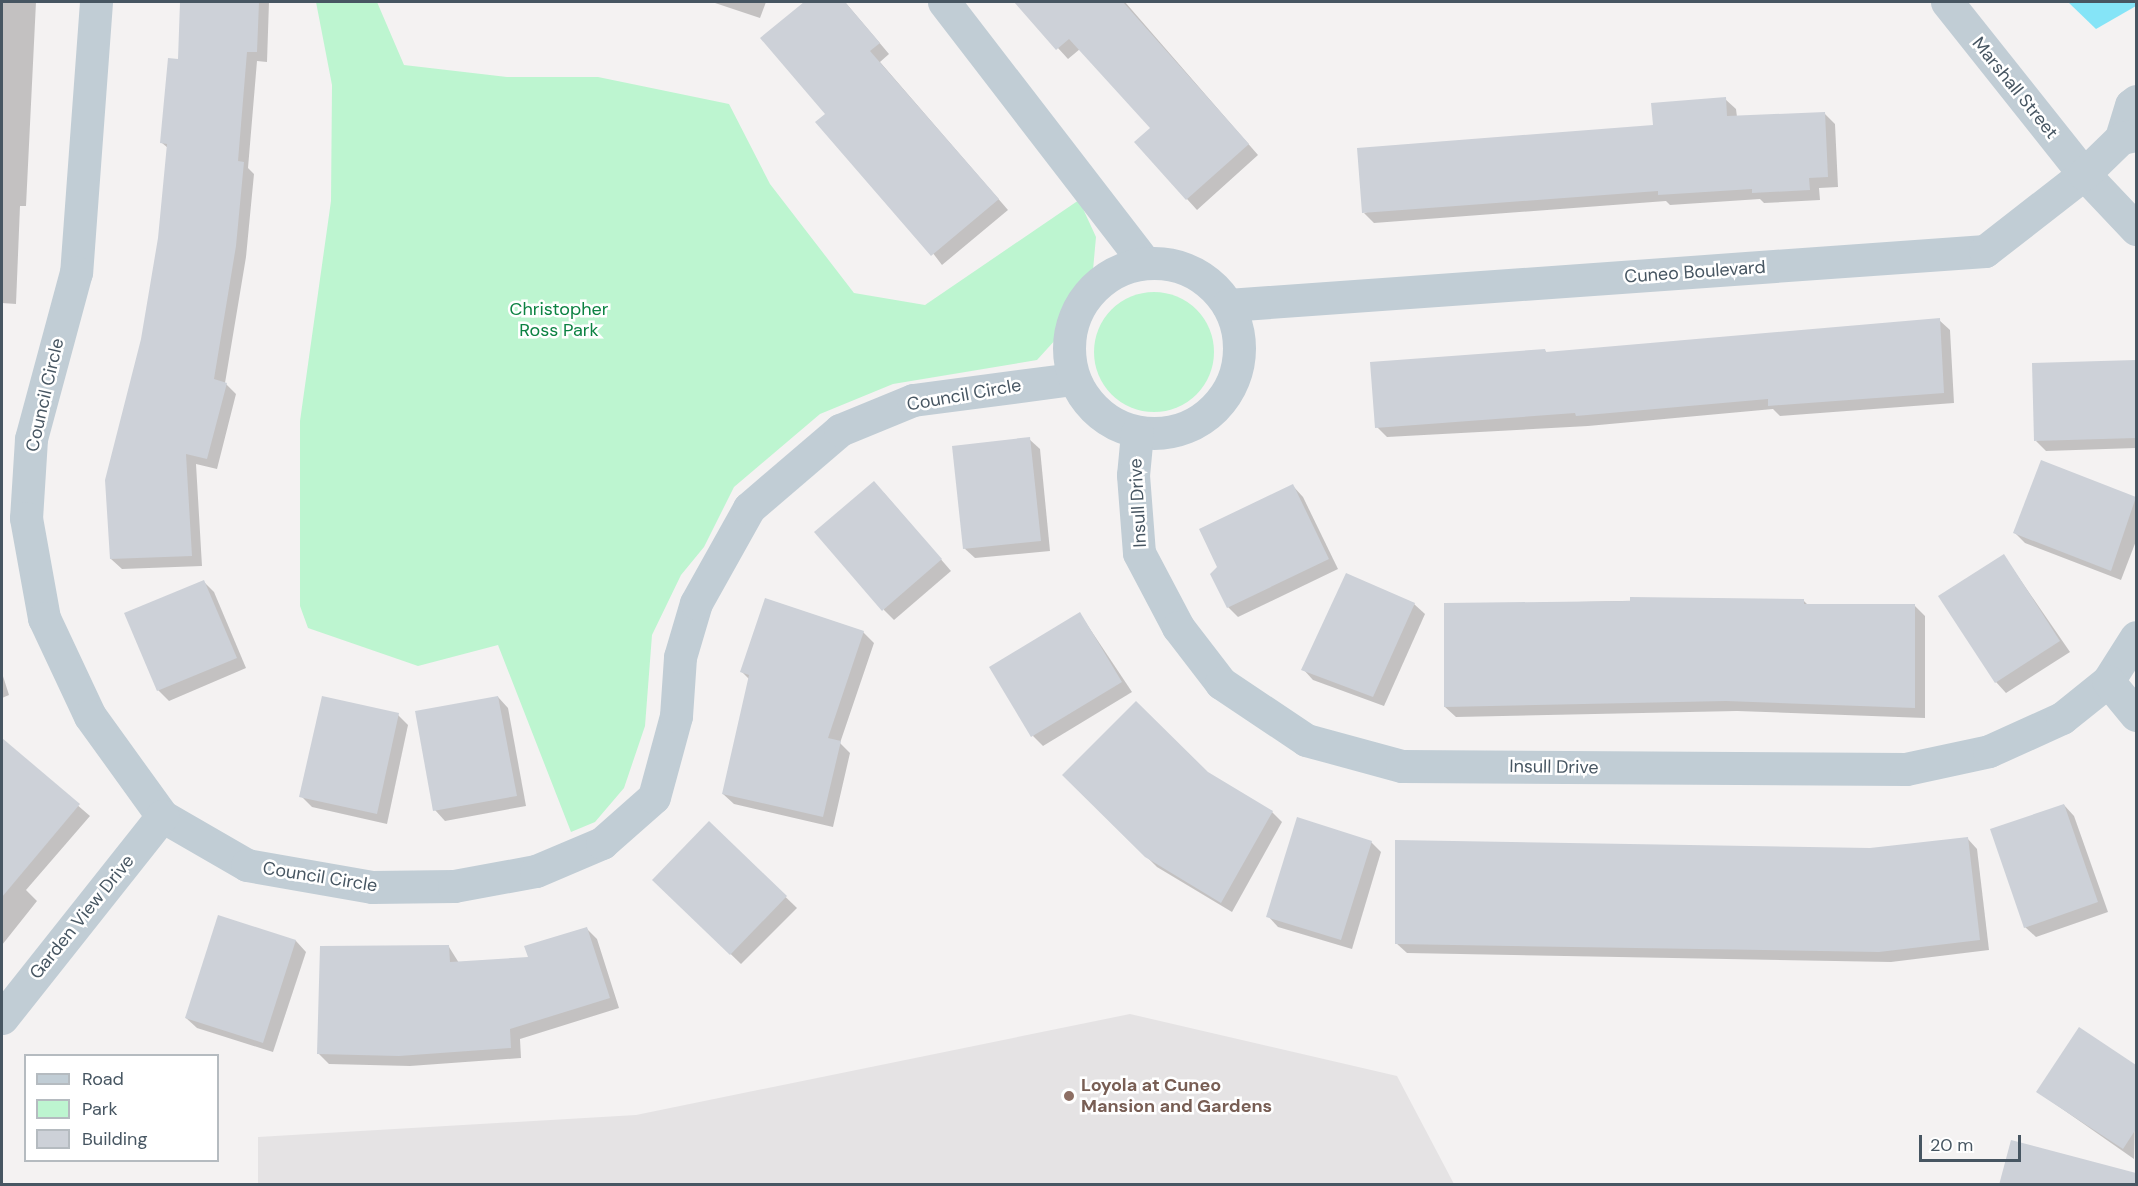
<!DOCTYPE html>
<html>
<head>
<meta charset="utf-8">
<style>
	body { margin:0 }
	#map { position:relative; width:2138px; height:1186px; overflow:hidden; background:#f4f2f2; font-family:"DM Sans",sans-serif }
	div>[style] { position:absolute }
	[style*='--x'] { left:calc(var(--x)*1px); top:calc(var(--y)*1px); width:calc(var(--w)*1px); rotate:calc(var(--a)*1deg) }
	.education>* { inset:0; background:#e5e3e4 }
	.green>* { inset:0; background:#bdf5d0 }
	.round { border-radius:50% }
	.water>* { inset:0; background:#85e4f7 }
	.shadow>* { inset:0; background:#0003 }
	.building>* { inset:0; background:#cdd1d8 }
	.minor>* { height:33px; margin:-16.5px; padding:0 16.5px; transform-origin:16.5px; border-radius:16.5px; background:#c1cdd5 }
	.minor>.ring { margin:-16.5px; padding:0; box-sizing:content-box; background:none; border:33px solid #c1cdd5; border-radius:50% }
	.dots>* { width:16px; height:16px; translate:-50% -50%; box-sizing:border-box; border:3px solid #fff; border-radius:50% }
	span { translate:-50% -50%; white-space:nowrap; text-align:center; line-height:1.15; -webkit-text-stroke:5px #fff; paint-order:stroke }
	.street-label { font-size:18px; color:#475662 }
	.park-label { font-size:18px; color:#0c8242 }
	.education-label { font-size:18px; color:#785e54; font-weight:700 }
	.left { translate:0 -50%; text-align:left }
	.frame { position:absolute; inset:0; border:3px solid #475662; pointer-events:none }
	.legend { position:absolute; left:24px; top:1054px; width:195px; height:108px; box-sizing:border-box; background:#fff; border:2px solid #b5bbc0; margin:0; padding:8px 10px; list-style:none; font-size:18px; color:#475662 }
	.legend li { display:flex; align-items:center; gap:12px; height:30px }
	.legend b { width:30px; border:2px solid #b5bbc0 }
	.scale { position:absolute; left:1919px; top:1135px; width:102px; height:27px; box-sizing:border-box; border:3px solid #475662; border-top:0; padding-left:8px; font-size:18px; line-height:21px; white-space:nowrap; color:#475662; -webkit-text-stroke:4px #fff; paint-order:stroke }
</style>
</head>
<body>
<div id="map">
	<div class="education">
		<i style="clip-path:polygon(1130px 1014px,1397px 1076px,1454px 1184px,258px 1184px,258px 1137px,636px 1115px)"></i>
	</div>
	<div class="green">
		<i style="clip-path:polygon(316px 2px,377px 2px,404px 65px,507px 77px,598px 77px,729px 104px,770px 184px,854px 293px,925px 305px,1079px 200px,1096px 237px,1092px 281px,1072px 305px,1057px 338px,1037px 360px,893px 384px,820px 414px,734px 487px,704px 547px,681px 575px,652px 635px,645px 726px,624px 788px,595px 822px,571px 832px,498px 645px,418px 666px,308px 628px,300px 606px,300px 421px,331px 201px,332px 85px)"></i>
		<i class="round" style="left:1094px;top:292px;width:120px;height:120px"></i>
	</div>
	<div class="water">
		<i style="clip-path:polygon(2068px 2px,2136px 2px,2136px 6px,2096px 29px)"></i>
	</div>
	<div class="shadow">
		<i style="clip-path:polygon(2px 2px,36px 2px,26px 206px,20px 206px,16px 304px,2px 303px)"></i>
		<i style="clip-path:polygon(182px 2px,269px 2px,267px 62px,257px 61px,248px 168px,254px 174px,246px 257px,225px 383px,236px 394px,217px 469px,196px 464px,202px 566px,122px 569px,111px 559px,159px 239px,168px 148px,162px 143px,179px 61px)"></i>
		<i style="clip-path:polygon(712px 2px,766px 2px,760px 18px)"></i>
		<i style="clip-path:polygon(807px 2px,845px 2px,889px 54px,880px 62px,1008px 210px,942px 265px,827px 115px,763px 38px)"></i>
		<i style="clip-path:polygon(1016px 2px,1125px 2px,1258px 155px,1197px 210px,1187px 199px,1153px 128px,1080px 49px,1068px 59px)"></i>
		<i style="clip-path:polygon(1725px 99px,1736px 109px,1737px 117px,1824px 113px,1835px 124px,1838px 187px,1819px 188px,1820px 200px,1764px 203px,1760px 199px,1670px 205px,1666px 201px,1374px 223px,1364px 213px,1655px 127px)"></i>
		<i style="clip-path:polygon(1939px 320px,1950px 330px,1954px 403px,1780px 416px,1773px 409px,1588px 426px,1387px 437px,1377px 427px,1545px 351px,1548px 353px)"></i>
		<i style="clip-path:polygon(2135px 361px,2136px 448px,2046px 451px,2036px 441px)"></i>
		<i style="clip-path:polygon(1029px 439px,1040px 449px,1050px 551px,975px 558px,964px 548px)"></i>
		<i style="clip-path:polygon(2042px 462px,2136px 499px,2136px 541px,2121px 580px,2025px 543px,2015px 533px)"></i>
		<i style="clip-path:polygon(1293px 486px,1303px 497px,1338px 569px,1238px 617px,1228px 607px)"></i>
		<i style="clip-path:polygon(884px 493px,951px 571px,894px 620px,884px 610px)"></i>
		<i style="clip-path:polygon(2004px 556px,2070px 652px,2006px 693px,1996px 682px)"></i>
		<i style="clip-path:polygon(204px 582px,214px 592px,246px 668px,169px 701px,158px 690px)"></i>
		<i style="clip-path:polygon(1708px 599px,1803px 600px,1809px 606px,1915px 606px,1925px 616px,1925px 718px,1737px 711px,1456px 717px,1445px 707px,1445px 605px)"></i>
		<i style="clip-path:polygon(1414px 604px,1425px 614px,1384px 706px,1313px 680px,1303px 669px)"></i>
		<i style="clip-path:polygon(1080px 614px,1132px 692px,1043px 746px,1033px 736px)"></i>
		<i style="clip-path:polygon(863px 632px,874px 643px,840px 743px,850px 753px,833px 827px,734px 804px,723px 794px,749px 679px,742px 672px)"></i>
		<i style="clip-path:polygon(2px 673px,9px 695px,2px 698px)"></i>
		<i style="clip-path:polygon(498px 697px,508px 708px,526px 806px,445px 821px,435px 810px)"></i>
		<i style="clip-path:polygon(398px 715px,408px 725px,387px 824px,312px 807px,301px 796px)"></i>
		<i style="clip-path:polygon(2px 740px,90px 816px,26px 890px,37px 901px,2px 945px)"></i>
		<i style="clip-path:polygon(1207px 774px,1272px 812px,1282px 822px,1232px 912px,1157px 867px,1064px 775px)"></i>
		<i style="clip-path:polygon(2064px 805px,2074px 816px,2108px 912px,2036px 937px,2025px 927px)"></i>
		<i style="clip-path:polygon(709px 823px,797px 908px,741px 964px,654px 880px)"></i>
		<i style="clip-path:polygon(1967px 838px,1977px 849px,1989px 950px,1891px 962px,1407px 953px,1396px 943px,1870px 850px)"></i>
		<i style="clip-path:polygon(1371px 842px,1381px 852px,1352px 949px,1278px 927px,1268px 916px)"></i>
		<i style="clip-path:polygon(219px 917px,296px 941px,306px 952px,273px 1052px,197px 1028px,186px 1018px)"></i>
		<i style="clip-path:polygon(587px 929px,597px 939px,619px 1008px,520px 1039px,521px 1058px,410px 1066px,329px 1064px,318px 1053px,449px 947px,459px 963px,530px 958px)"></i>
		<i style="clip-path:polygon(2079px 1029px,2136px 1066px,2134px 1159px,2038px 1092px)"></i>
	</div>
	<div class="building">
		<i style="clip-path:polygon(180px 2px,259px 2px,257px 52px,247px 52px,238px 161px,244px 162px,236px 246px,214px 379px,227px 383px,207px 459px,186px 454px,192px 556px,110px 559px,105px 480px,141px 339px,158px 238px,167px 144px,160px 143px,168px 58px,178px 59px)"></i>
		<i style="clip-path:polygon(804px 2px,845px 2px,880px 43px,870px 51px,999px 199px,931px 256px,815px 122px,825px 114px,760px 38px)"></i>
		<i style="clip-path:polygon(1014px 2px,1123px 2px,1249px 144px,1186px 200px,1134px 142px,1150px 128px,1069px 39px,1056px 50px)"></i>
		<i style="clip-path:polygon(1726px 97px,1727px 116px,1825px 112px,1828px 177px,1809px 178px,1810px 190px,1752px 193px,1752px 189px,1658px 195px,1658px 191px,1362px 213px,1357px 148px,1653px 125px,1651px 103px)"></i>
		<i style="clip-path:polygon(1940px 318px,1944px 393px,1768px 406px,1768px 399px,1576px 416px,1575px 413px,1375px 428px,1370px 362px,1545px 349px,1546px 352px)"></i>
		<i style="clip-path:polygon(2136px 360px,2136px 438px,2034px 441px,2032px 363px)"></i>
		<i style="clip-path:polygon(1030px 437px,1041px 541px,963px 549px,952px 446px)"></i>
		<i style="clip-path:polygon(2041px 460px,2136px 497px,2111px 571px,2013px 533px)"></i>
		<i style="clip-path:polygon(874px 481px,942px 559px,882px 611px,814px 532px)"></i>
		<i style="clip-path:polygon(1293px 484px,1329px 559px,1227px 608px,1210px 574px,1217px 567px,1199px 529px)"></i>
		<i style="clip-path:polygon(2004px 554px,2060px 641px,1995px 683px,1938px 596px)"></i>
		<i style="clip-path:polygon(1346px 573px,1415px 603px,1373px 697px,1301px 670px)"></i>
		<i style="clip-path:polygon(204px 580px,237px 658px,157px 691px,124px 613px)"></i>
		<i style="clip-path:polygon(1630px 597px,1804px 599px,1804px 604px,1915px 604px,1915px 708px,1726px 701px,1444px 707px,1444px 603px,1630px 601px)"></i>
		<i style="clip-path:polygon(765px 598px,864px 631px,828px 738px,841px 741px,823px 817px,722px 794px,749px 675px,740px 672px)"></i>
		<i style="clip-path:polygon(1080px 612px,1122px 682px,1031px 737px,989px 667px)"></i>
		<i style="clip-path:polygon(322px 696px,399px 713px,377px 814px,299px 797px)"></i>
		<i style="clip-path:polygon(498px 696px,517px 796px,433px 811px,415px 711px)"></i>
		<i style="clip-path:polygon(1136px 701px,1208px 772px,1273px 811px,1221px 903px,1145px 857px,1062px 775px)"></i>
		<i style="clip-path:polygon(2px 738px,80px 804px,2px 897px)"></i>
		<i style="clip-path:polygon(2064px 804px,2098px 902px,2024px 928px,1990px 829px)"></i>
		<i style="clip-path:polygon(1297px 817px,1372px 841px,1341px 940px,1266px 917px)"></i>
		<i style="clip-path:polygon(709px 821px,787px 896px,730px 955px,652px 880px)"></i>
		<i style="clip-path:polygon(1968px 837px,1980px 940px,1879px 952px,1395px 944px,1395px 840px,1870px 848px)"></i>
		<i style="clip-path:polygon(218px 915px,296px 940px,263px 1043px,185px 1018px)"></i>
		<i style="clip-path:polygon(587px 927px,610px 998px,510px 1029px,511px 1048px,399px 1056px,317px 1054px,320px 946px,449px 945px,450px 962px,528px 957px,524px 946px)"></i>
		<i style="clip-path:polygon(2079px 1027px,2136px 1065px,2136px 1129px,2123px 1149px,2036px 1092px)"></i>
		<i style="clip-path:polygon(2011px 1140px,2136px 1173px,2136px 1185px,1999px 1185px)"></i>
	</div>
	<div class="minor">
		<i style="--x:96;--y:2;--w:271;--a:94.2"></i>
		<i style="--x:76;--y:272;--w:173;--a:105.1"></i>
		<i style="--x:31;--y:439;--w:79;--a:93.6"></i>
		<i style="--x:26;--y:518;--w:102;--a:79.8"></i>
		<i style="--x:44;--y:618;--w:108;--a:64.9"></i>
		<i style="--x:90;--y:716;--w:123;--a:54.2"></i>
		<i style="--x:162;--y:816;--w:98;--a:30"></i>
		<i style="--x:247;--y:865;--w:127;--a:10"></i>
		<i style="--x:372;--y:887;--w:82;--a:-0.7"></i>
		<i style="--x:454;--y:886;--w:83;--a:-10.4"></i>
		<i style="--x:536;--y:871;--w:72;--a:-23"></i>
		<i style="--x:602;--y:843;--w:69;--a:-41.5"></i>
		<i style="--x:654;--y:797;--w:84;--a:-74.8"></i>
		<i style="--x:676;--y:716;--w:59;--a:-86.1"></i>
		<i style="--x:680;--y:657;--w:56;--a:-73.5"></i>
		<i style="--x:696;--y:603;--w:109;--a:-60.8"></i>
		<i style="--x:749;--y:508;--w:120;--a:-40.6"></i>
		<i style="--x:840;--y:430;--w:79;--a:-22.3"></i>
		<i style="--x:913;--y:400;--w:161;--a:-7.5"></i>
		<i style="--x:944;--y:2;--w:329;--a:52.4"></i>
		<i style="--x:1947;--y:2;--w:220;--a:51.5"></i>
		<i style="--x:2084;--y:174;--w:76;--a:46.6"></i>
		<i style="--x:2136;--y:101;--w:6;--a:141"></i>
		<i style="--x:2131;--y:105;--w:34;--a:107"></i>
		<i style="--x:2121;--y:138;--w:15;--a:-11"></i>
		<i class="ring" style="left:1069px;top:263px;width:137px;height:137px"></i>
		<i style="--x:1228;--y:305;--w:759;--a:-4.08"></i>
		<i style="--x:1985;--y:251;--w:125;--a:-37.9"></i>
		<i style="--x:2084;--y:174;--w:52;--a:-44.2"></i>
		<i style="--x:1137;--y:433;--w:42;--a:95.4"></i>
		<i style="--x:1133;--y:475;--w:78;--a:85.6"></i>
		<i style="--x:1139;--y:553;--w:84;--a:62.2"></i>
		<i style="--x:1178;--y:627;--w:71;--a:52.5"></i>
		<i style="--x:1221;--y:683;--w:102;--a:33.8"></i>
		<i style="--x:1306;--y:740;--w:99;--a:15.2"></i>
		<i style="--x:1402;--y:766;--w:504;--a:0.34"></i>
		<i style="--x:1906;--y:769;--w:85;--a:-12.2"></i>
		<i style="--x:1989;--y:751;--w:80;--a:-24.3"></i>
		<i style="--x:2062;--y:718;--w:59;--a:-38.8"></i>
		<i style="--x:2108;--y:681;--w:52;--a:-57.5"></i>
		<i style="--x:2108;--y:681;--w:44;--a:50.5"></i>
		<i style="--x:2;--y:1018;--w:258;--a:-51.6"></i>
	</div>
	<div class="dots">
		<i style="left:1069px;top:1096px;background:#8d6e63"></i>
	</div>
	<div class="street-label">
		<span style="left:2015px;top:88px;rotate:51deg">Marshall Street</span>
		<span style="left:1695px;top:272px;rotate:-4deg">Cuneo Boulevard</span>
		<span style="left:45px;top:395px;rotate:-77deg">Council Circle</span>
		<span style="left:964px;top:395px;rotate:-10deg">Council Circle</span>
		<span style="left:1138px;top:503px;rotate:-93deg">Insull Drive</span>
		<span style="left:1554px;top:767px;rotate:1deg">Insull Drive</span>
		<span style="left:320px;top:877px;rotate:9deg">Council Circle</span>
		<span style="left:82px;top:917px;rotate:-51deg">Garden View Drive</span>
	</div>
	<div class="park-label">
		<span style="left:559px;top:320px">Christopher<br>Ross Park</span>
	</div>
	<div class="education-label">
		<span class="left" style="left:1081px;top:1096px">Loyola at Cuneo<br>Mansion and Gardens</span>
	</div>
	<div class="frame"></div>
	<ul class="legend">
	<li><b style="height:8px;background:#c1cdd5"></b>Road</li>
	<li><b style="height:16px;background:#bdf5d0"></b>Park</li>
	<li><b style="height:16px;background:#cdd1d8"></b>Building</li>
	</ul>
	<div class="scale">20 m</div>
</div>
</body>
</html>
